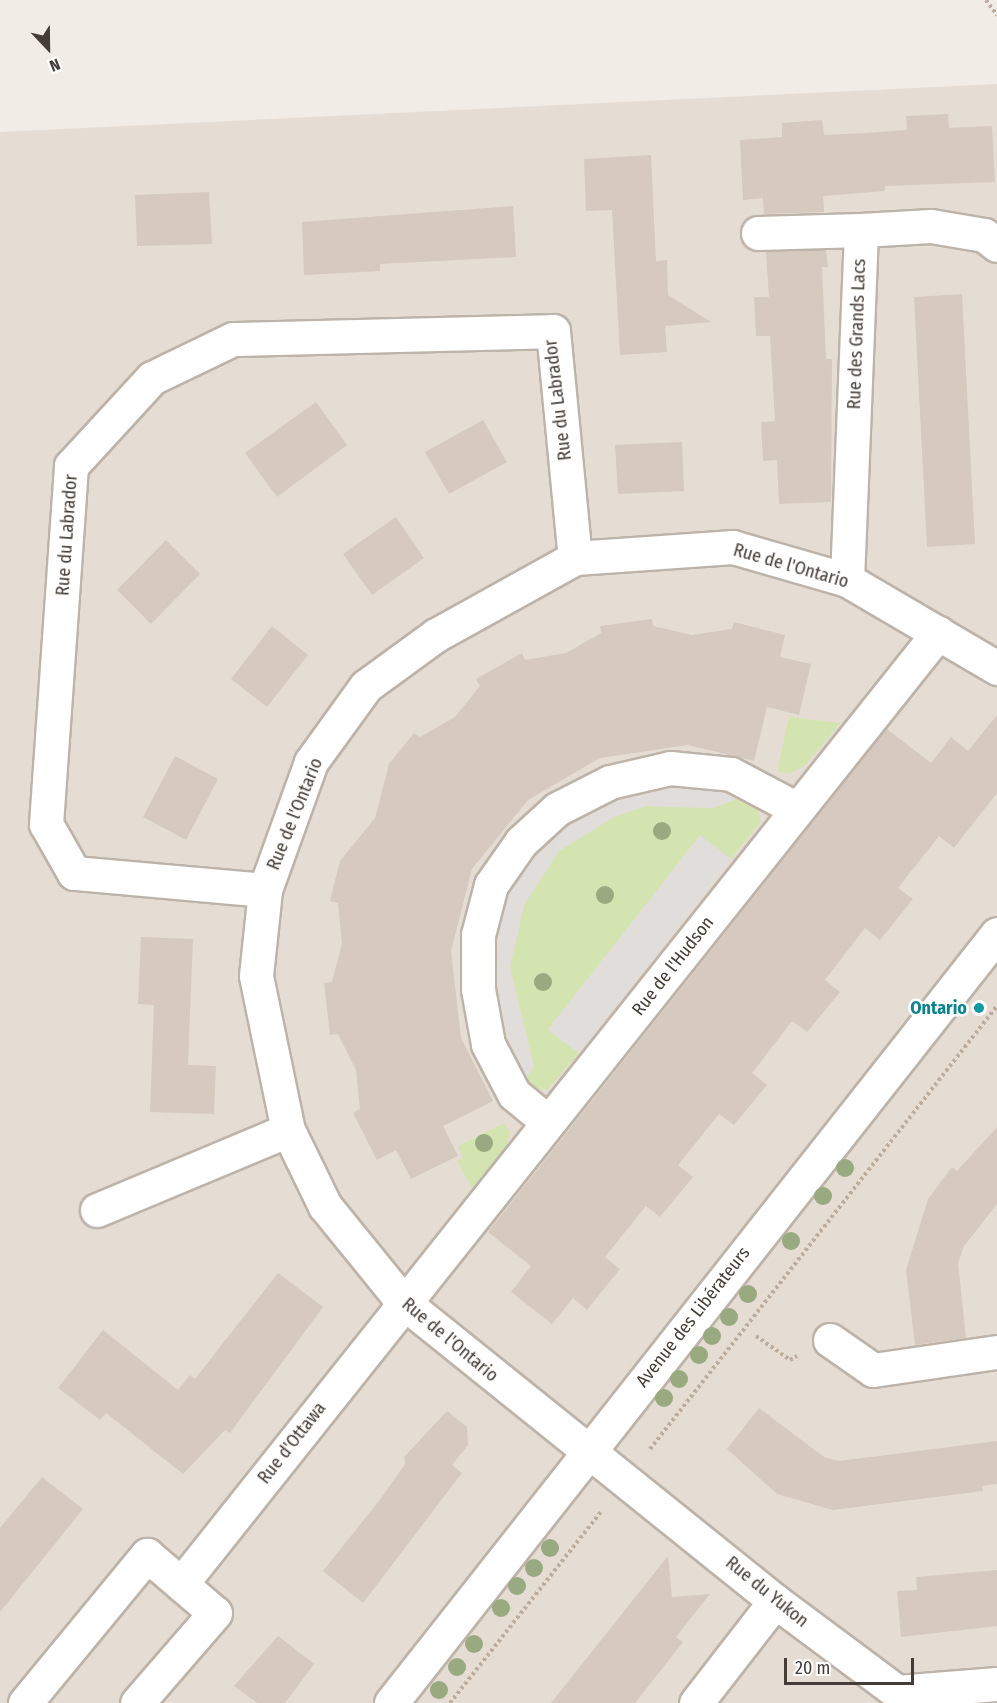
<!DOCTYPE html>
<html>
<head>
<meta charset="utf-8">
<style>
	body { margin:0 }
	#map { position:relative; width:997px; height:1703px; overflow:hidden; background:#f2ece6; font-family:"Fira Sans Condensed",sans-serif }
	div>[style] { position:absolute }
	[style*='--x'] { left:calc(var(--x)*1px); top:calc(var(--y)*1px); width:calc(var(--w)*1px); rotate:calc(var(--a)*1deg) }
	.residential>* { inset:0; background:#e5ddd4 }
	.green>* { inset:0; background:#d4e4b1 }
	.parking>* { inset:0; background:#e0dddb }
	.building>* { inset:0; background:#d6c9bf }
	.path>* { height:4px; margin-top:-2px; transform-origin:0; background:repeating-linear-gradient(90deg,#bdac9b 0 3px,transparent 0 6px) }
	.roads { filter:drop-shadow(2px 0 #bdb3a9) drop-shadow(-2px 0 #bdb3a9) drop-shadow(0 2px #bdb3a9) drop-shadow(0 -2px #bdb3a9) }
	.minor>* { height:33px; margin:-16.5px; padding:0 16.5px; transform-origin:16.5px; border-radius:16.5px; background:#fff }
	.trees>* { width:18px; height:18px; margin:-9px; border-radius:50%; background:#99a980 }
	.dots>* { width:16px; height:16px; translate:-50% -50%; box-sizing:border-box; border:3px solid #fff; border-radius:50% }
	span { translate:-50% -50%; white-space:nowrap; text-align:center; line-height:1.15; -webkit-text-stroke:5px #fff; paint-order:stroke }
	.street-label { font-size:18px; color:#443c36 }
	.culture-label { font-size:18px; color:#0d838f; font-weight:700 }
	.right { translate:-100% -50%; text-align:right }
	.north { position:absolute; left:18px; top:18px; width:60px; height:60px; -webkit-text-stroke:4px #fff; paint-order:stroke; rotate:158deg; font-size:16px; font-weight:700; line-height:24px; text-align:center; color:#443c36 }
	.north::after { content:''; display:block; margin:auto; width:21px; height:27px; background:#443c36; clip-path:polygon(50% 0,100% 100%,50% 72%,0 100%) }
	.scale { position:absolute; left:784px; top:1658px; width:130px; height:27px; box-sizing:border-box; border:3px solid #443c36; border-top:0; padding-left:8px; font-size:18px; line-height:21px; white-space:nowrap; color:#443c36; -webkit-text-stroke:4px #fff; paint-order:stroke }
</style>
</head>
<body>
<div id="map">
	<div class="residential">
		<i style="clip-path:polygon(997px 84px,997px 1703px,0 1703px,0 132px)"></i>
	</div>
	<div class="green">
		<i style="clip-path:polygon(789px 717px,841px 723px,805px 765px,789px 774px,777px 771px)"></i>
		<i style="clip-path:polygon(744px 796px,757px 805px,761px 822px,731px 859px,700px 836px,548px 1029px,579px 1053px,548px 1089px,533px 1090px,524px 1083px,510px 967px,524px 905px,538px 877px,559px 851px,614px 817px,646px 806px,713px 808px)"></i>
		<i style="clip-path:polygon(504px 1123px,510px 1132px,506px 1148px,472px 1188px,457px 1161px,463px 1157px,458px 1146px)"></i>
	</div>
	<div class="parking">
		<i style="clip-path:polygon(679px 787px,744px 796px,713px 808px,646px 806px,614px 817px,559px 851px,524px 905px,510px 967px,534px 1066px,524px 1083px,497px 1001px,499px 930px,507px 898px,526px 866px,578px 817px,610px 800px)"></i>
		<i style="clip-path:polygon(700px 835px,731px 859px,579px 1053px,548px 1030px)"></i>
	</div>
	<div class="building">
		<i style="clip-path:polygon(948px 114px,949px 128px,992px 126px,995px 182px,885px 186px,885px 191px,823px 196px,824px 212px,764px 214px,763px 198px,743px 200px,740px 140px,782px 137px,782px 123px,822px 120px,824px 135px,866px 133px,907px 130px,906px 116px)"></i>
		<i style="clip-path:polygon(651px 155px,656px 261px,667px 260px,668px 295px,711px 322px,665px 326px,667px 352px,620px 355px,612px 210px,586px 211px,584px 159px)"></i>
		<i style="clip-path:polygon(209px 192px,212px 244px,137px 246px,135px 195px)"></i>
		<i style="clip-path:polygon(513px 206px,516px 257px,380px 264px,380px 271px,304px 275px,302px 222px)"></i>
		<i style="clip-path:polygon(826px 250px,828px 267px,822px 267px,826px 359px,832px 359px,831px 502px,779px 504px,777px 460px,763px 461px,761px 422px,775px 421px,770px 336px,756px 336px,754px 297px,769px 297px,766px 252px)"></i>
		<i style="clip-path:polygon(962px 294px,975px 544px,927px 547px,914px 297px)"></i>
		<i style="clip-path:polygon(316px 402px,347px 445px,277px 497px,245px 453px)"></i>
		<i style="clip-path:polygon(483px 420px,507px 462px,449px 494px,425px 452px)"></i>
		<i style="clip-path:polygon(682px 442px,684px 491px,618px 494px,615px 445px)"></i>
		<i style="clip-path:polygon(396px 517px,424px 558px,372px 595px,343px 554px)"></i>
		<i style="clip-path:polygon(166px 540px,200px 574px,151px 624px,117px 590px)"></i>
		<i style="clip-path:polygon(652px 619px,653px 626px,692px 635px,732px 629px,734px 622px,785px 635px,780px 657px,811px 664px,799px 715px,767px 707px,754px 761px,688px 745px,600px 758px,528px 800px,472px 869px,451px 951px,461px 1038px,493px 1101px,443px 1126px,458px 1156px,411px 1179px,396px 1150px,377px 1160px,353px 1113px,360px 1109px,356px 1070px,338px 1034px,330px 1035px,324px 983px,332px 982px,342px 943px,338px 903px,330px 901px,340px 861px,375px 818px,389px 764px,414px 733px,420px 737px,455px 717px,480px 686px,476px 679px,522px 653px,525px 660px,566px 653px,601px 633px,600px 626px)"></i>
		<i style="clip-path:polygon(272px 626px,308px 655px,267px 707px,231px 679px)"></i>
		<i style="clip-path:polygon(997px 715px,997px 793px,954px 848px,939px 836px,898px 888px,913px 899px,880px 940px,865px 928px,825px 980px,840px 992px,807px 1032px,792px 1021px,752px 1073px,767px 1085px,734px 1125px,719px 1114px,678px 1165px,693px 1177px,660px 1217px,646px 1206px,605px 1257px,620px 1269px,587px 1310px,573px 1298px,552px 1324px,511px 1292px,531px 1266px,488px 1232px,887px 729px,931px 763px,951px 737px,968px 751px)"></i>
		<i style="clip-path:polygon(175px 756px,218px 779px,186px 840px,143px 817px)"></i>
		<i style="clip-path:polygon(141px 937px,193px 939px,188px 1065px,216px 1066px,214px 1114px,150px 1112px,154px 1005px,138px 1004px)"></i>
		<i style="clip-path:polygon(997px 1127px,997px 1204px,964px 1246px,958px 1263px,966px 1338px,915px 1345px,906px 1270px,928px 1199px,952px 1167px,957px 1171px)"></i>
		<i style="clip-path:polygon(278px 1273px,323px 1307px,230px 1433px,225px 1430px,183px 1474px,106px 1413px,100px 1420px,58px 1388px,103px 1330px,178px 1390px,190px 1375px,195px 1379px)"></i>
		<i style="clip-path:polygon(759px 1408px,824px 1457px,839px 1461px,997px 1441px,997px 1484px,982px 1486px,983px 1491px,833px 1510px,777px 1494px,727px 1449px)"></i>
		<i style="clip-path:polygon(447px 1411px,467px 1427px,468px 1445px,452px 1465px,462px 1473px,363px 1603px,323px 1571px,382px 1497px,405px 1464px,404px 1457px)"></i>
		<i style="clip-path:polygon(42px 1477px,83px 1509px,0 1612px,0 1528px)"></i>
		<i style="clip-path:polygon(668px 1556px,672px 1597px,710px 1594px,676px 1637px,683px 1642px,635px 1703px,551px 1703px)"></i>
		<i style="clip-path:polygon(997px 1570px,997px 1626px,901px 1637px,897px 1591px,917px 1590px,916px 1577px)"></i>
		<i style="clip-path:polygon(278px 1636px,314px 1664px,285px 1703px,257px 1703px,234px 1686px)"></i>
	</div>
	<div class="path">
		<i style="--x:986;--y:0;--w:19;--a:54"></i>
		<i style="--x:756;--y:1336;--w:42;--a:35.2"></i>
		<i style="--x:790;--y:1360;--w:8;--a:-30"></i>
		<i style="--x:650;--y:1449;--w:563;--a:-51.93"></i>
		<i style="--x:450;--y:1703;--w:243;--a:-51.7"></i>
	</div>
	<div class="roads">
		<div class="minor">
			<i style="--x:758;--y:233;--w:103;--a:-1.7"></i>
			<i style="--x:847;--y:580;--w:350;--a:-87.7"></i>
			<i style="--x:861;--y:230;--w:70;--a:-3.3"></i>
			<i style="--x:931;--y:226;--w:54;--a:9.6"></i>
			<i style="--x:984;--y:235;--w:16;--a:38"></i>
			<i style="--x:997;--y:668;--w:174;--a:-149.6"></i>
			<i style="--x:847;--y:580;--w:119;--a:-163.9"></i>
			<i style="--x:733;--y:547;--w:158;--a:176"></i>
			<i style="--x:575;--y:558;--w:159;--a:151"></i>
			<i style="--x:436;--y:635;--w:87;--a:143.9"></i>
			<i style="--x:366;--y:686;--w:94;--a:125.9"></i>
			<i style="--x:311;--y:762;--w:136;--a:109.8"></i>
			<i style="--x:265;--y:890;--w:86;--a:96"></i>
			<i style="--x:256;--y:976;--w:157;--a:78.3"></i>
			<i style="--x:288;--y:1130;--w:85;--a:64"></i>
			<i style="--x:325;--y:1206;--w:124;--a:50.9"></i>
			<i style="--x:403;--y:1302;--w:477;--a:38.8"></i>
			<i style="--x:775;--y:1601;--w:152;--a:36.7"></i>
			<i style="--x:897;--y:1692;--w:100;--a:-4.6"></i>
			<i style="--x:265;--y:890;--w:192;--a:-174.9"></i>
			<i style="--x:74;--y:873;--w:56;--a:-119.7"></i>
			<i style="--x:46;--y:824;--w:359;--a:-86"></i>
			<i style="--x:71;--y:466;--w:120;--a:-47.4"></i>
			<i style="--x:152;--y:378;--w:90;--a:-25.7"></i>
			<i style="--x:233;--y:339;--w:320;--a:-1.4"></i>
			<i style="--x:553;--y:331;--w:228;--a:84.5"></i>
			<i style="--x:548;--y:1122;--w:44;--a:-140.5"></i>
			<i style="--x:514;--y:1094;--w:56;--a:-117.5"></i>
			<i style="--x:488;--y:1044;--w:56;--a:-100.3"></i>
			<i style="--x:478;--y:989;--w:54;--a:-90"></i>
			<i style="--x:478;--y:935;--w:52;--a:-75.4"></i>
			<i style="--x:491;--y:885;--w:52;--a:-55.1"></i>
			<i style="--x:521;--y:842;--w:49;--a:-42.5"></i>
			<i style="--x:557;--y:809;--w:59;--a:-27"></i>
			<i style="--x:610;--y:782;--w:62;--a:-13.1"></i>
			<i style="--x:670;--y:768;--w:61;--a:5.6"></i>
			<i style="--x:731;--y:774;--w:75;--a:27.9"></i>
			<i style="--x:97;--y:1210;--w:207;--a:-22.7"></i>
			<i style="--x:830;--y:1340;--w:52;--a:34.9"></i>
			<i style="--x:873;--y:1370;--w:125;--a:-8.3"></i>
			<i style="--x:181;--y:1584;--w:1216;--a:-51.48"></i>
			<i style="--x:25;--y:1703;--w:192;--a:-50.5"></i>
			<i style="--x:147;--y:1555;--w:89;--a:40.5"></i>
			<i style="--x:215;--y:1613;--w:119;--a:130.9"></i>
			<i style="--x:391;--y:1703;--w:979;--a:-51.76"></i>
			<i style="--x:696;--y:1703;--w:129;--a:-52.2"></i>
		</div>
	</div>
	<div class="trees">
		<i style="left:662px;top:831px"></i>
		<i style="left:605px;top:895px"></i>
		<i style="left:543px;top:982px"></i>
		<i style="left:484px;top:1143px"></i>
		<i style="left:845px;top:1168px"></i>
		<i style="left:823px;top:1196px"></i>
		<i style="left:791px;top:1241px"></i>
		<i style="left:748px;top:1294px"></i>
		<i style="left:729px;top:1317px"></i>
		<i style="left:712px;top:1336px"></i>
		<i style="left:699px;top:1355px"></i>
		<i style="left:679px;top:1379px"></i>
		<i style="left:664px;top:1398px"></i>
		<i style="left:550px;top:1548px"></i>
		<i style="left:534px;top:1568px"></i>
		<i style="left:517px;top:1586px"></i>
		<i style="left:501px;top:1608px"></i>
		<i style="left:474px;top:1644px"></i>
		<i style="left:457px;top:1667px"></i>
		<i style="left:439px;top:1690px"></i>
	</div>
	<div class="dots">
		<i style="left:979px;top:1008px;background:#0f9aa8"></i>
	</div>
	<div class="street-label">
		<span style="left:857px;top:334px;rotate:-88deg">Rue des Grands Lacs</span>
		<span style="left:558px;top:400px;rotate:-97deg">Rue du Labrador</span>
		<span style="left:67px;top:535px;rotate:-86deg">Rue du Labrador</span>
		<span style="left:791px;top:566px;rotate:16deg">Rue de l'Ontario</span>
		<span style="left:295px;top:814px;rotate:-68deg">Rue de l'Ontario</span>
		<span style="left:673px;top:966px;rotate:-52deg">Rue de l'Hudson</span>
		<span style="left:693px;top:1317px;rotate:-52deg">Avenue des Libérateurs</span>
		<span style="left:450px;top:1340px;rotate:40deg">Rue de l'Ontario</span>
		<span style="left:292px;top:1443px;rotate:-52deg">Rue d'Ottawa</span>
		<span style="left:767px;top:1592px;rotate:39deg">Rue du Yukon</span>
	</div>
	<div class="culture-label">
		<span class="right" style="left:967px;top:1008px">Ontario</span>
	</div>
	<div class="north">N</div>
	<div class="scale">20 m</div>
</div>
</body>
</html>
